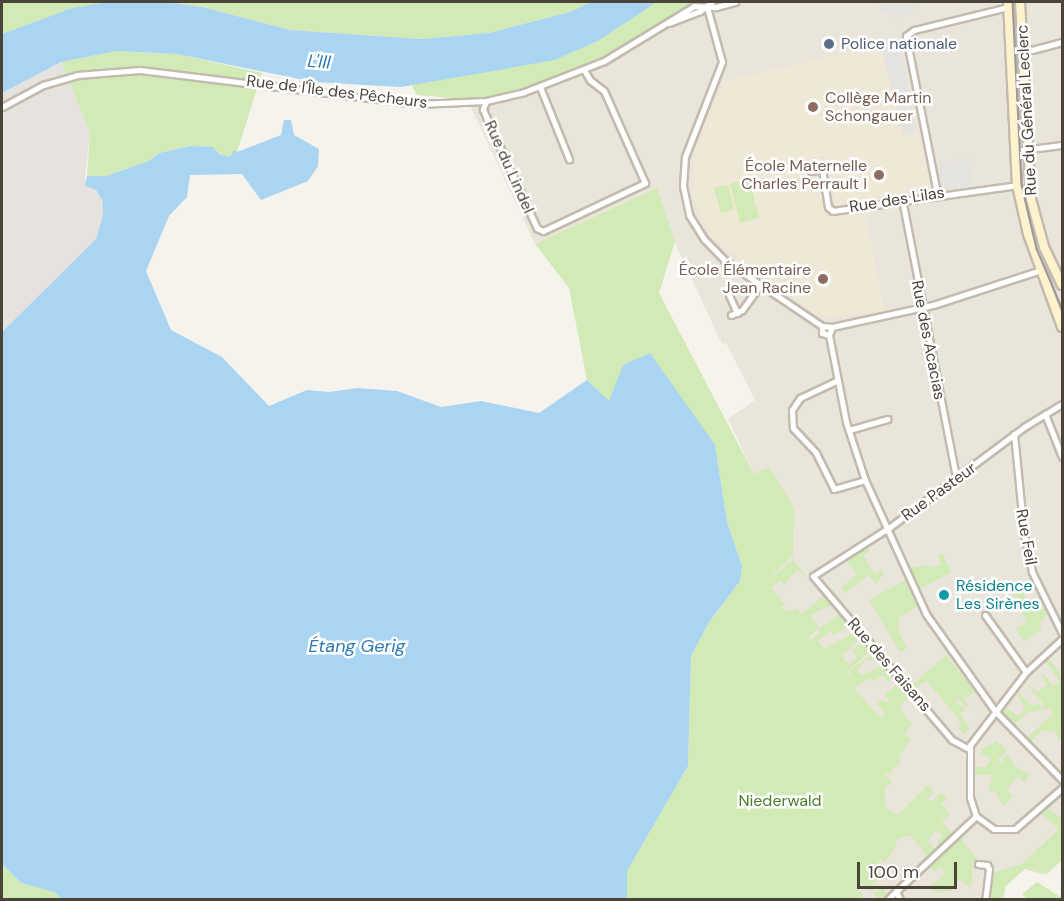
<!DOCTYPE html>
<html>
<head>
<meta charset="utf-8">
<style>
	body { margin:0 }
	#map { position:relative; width:1064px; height:901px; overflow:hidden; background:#f6f3ec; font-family:"DM Sans",sans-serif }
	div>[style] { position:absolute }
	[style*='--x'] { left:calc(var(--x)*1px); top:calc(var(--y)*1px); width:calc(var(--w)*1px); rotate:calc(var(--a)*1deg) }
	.residential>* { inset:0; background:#eae5da }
	.industrial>* { inset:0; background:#e6e2dd }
	.education>* { inset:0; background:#efe8d6 }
	.green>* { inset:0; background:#d2eab5 }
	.parking>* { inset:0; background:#e5e3e0 }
	.water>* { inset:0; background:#a9d4f2 }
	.roads { filter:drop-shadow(2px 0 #c2bbae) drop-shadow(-2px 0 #c2bbae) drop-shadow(0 2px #c2bbae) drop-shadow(0 -2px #c2bbae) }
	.minor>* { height:5px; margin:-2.5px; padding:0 2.5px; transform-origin:2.5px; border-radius:2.5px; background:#fff }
	.secondary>* { height:8px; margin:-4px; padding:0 4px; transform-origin:4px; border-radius:4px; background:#fff3cd }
	.tram>* { height:1.5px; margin:-0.75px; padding:0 0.75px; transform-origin:0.75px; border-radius:0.75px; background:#9a9a9a }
	.dots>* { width:16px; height:16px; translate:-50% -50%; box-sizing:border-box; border:3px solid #fff; border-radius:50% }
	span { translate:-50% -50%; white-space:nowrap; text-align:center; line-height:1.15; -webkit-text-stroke:5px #fff; paint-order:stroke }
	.service-label { font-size:16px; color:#4e5e75 }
	.left { translate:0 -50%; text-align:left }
	.street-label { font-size:16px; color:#4b4439 }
	.education-label { font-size:16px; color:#785e54 }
	.right { translate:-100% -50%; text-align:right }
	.culture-label { font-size:16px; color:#0d838f }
	.park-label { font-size:16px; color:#4a7f2a }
	.water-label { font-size:18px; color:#2e7ab2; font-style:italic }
	.frame { position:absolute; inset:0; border:3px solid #4b4439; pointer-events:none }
	.scale { position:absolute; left:857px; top:862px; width:100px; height:27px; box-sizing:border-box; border:3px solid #4b4439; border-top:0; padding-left:8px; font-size:18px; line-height:21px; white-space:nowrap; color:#4b4439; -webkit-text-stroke:4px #fff; paint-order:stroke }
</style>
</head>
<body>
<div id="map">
	<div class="residential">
		<i style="clip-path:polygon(694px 2px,1062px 2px,1062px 860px,1043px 875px,1025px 869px,993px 873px,987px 899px,848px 899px,870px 876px,888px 847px,843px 676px,781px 607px,776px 611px,757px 589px,754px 474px,728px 419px,755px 400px,726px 343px,722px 344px,667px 226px,657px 188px,535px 244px,467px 99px,505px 94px,603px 58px)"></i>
	</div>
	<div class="industrial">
		<i style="clip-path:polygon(61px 62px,90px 133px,85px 179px,101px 196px,103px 215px,96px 239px,2px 332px,2px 93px)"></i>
	</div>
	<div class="education">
		<i style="clip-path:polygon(899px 40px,931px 187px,836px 206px,825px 155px,804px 161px,807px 180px,820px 184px,827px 218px,865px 211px,884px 311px,827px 318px,816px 314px,713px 239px,693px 198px,695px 150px,723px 82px)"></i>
	</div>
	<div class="green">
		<i style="clip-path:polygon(2px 2px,129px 2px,72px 8px,2px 34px)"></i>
		<i style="clip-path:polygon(166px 2px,591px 2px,570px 12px,489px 33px,421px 39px,290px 30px,202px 7px)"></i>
		<i style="clip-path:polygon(657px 2px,694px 2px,603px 58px,551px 79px,505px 94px,467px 99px,417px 95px,411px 84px,555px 60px,598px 41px)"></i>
		<i style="clip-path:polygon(117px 51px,177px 54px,262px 73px,237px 152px,230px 157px,219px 154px,213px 147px,191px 146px,159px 153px,149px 161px,106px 176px,87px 176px,90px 133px,61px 62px)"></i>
		<i style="clip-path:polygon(749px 179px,759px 218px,740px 223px,730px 184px)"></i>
		<i style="clip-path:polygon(728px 185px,734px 210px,721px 213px,714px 188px)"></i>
		<i style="clip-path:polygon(657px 188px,675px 242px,659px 293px,754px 474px,769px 467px,794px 508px,793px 556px,762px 585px,793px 560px,809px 579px,797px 570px,784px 585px,780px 580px,771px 588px,785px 604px,781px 607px,785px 611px,797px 608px,802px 614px,823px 596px,831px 605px,810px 615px,819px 627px,808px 638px,811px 640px,820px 632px,818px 629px,840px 614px,850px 626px,834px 635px,830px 631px,817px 641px,825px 649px,855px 632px,860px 639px,841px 656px,849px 664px,857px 657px,852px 651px,863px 642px,871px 650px,846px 673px,850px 676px,849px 671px,873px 653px,876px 657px,871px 661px,867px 659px,857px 670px,861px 675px,884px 665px,894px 677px,888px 682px,882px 675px,874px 682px,870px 678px,854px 688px,881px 718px,885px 714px,877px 704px,882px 699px,886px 703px,890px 700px,885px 695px,898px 683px,910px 696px,899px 707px,912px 725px,904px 734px,911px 740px,898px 757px,901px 761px,889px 774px,884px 774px,892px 781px,884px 790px,886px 808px,898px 815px,928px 785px,934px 791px,927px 800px,933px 800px,941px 792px,947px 798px,941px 804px,950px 814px,942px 822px,952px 833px,940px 845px,937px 842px,943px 835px,937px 830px,932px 835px,928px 841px,935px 849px,924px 860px,926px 854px,910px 835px,898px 839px,892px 853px,884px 862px,881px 859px,875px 868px,882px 876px,870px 887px,875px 893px,882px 887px,887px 893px,880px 899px,863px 884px,858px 890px,863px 896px,859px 899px,627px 899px,627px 871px,688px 766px,691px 656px,709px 622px,740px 581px,742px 566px,727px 522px,715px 445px,623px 365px,609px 402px,587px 380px,569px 288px,535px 244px)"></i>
		<i style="clip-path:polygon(867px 546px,870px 551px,863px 555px,865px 558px,874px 574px,882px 569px,883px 575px,876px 584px,869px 575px,845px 593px,841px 588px,857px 574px,846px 560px)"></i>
		<i style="clip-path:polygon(943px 554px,951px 573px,920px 588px,910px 568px,930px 565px,932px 568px,941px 564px,938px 556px)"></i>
		<i style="clip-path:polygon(905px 580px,917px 606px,898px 619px,900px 625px,897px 628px,907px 648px,900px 652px,869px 600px)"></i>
		<i style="clip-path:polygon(1022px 591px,1035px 612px,1045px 608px,1048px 614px,1039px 624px,1042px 629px,1024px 642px,1016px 628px,1027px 622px,1013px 594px)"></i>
		<i style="clip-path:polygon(946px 655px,975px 692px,967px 698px,961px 694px,969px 706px,967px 708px,959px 699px,955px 702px,966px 709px,960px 714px,970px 728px,964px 734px,958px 728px,961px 722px,926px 680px,915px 689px,912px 685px)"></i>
		<i style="clip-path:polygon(1048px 657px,1062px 676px,1062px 736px,1058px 740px,1056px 732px,1043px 730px,1031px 742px,1027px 738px,1053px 713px,1049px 709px,1029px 712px,1014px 725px,1002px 710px,1005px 706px,1018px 716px,1025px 709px,1016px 692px,1033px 706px,1038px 703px,1043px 708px,1045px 706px,1026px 683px,1038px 692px,1047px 684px,1041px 676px,1044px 674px,1053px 686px,1060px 682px,1047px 663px,1041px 664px)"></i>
		<i style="clip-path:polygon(996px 741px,1007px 750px,997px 760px,1001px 763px,1005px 762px,1002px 759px,1008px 754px,1015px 767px,1030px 774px,1025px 783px,1019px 777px,1021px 774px,1016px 778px,1007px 790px,1013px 796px,1003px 806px,995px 791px,988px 791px,992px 775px,974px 775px,973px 767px,986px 767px,990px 761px,990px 757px,981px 754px,982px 749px)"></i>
		<i style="clip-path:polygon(1048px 808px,1062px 819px,1062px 860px,1047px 874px,1025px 869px,1006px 886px,1003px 899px,988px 900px,993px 873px,1022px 864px,1059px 829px,1041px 814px)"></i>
		<i style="clip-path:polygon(960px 838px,978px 860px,973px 863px,972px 883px,969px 884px,973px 890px,959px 879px,951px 891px,938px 893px,929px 887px,945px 874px,942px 867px,934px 872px,931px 866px)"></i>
		<i style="clip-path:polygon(2px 864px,21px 883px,54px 892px,62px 899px,2px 899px)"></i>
		<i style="clip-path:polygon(1037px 882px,1062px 898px,1062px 899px,1027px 899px,1022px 894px)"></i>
	</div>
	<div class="parking">
		<i style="clip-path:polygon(878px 2px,915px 2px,916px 5px,910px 15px,897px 17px,881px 11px)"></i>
		<i style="clip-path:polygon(899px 40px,917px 132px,903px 136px,880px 44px)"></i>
		<i style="clip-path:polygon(968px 158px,973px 184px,939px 190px,935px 164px)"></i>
	</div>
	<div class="water">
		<i style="clip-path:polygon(108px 2px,166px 2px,202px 7px,290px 30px,421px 39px,489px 33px,570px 12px,591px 2px,657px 2px,598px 41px,555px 60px,401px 87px,314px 82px,177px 54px,117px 51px,61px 62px,2px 93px,2px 34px,72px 8px)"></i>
		<i style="clip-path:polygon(284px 120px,291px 120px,294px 135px,319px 149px,318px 166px,308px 181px,261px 200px,242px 174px,190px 175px,187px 197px,169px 216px,146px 271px,171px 330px,222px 357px,269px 406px,307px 390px,329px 392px,357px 388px,397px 391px,441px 407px,481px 401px,539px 413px,587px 380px,609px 401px,623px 365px,650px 353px,715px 445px,727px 522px,742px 566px,740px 581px,709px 622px,691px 656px,688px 766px,627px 871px,627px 899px,62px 899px,54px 892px,21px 883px,2px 864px,2px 332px,96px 239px,103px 215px,102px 200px,96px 190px,85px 186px,87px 176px,106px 176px,149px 161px,159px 153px,191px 146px,213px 147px,219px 154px,230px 157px,234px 150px,237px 152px,281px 135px)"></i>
	</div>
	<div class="roads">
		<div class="minor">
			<i style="--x:707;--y:7;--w:57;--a:74.7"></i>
			<i style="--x:722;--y:62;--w:102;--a:111.3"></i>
			<i style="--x:685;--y:157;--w:29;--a:94"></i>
			<i style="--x:683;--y:186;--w:30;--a:78"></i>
			<i style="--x:689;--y:215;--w:28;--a:58"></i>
			<i style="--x:704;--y:239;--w:29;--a:46"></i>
			<i style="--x:724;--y:260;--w:118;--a:34"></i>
			<i style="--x:669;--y:23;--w:33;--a:-21"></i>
			<i style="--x:700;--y:11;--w:15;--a:-37"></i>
			<i style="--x:1022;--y:47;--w:10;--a:17"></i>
			<i style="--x:1032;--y:50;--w:31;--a:-15"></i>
			<i style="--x:540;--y:87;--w:78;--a:68.1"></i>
			<i style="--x:486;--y:101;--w:9;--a:111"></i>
			<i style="--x:483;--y:109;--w:11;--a:68"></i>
			<i style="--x:487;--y:119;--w:120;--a:65.4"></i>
			<i style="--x:537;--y:228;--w:7;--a:27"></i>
			<i style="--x:543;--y:231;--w:113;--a:-25.2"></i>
			<i style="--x:645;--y:183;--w:101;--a:-114"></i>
			<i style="--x:604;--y:91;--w:18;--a:-142"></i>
			<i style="--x:590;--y:80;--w:12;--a:-121"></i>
			<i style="--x:2;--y:107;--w:47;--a:-28.2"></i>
			<i style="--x:43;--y:85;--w:35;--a:-16"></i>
			<i style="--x:77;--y:75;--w:63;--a:-4.5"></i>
			<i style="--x:140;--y:70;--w:280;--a:7"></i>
			<i style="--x:418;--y:104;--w:68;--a:-2.5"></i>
			<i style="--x:486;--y:101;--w:39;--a:-13"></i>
			<i style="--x:524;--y:92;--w:86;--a:-21.2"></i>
			<i style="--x:604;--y:61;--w:105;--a:-31.4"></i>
			<i style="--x:694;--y:6;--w:22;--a:3"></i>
			<i style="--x:716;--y:7;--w:20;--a:-15"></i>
			<i style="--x:1014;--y:151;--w:48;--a:-7.1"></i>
			<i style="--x:811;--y:171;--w:11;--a:-10"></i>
			<i style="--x:822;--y:169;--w:38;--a:81"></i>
			<i style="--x:828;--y:207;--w:6;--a:39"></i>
			<i style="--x:833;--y:211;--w:186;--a:-8"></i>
			<i style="--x:937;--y:193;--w:160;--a:-101.2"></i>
			<i style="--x:906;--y:36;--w:10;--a:-37"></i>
			<i style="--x:914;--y:30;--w:97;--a:-13.7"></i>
			<i style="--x:902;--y:199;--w:287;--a:79"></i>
			<i style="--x:729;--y:295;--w:20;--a:66"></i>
			<i style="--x:731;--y:315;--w:12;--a:-24"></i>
			<i style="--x:742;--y:310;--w:31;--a:-54"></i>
			<i style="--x:822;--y:326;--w:10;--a:6"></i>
			<i style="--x:832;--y:327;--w:9;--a:111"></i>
			<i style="--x:822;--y:326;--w:7;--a:90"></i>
			<i style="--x:822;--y:333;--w:7;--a:16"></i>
			<i style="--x:832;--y:327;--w:103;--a:-12.3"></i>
			<i style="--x:933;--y:305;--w:114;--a:-18"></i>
			<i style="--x:829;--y:335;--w:89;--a:78.9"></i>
			<i style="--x:846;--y:422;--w:61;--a:71.9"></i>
			<i style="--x:865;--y:480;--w:147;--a:65.5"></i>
			<i style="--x:926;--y:614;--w:119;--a:54.6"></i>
			<i style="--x:995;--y:711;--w:96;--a:45.8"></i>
			<i style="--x:838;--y:380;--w:42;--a:154.7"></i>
			<i style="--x:800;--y:398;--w:14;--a:124"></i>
			<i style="--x:792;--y:410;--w:18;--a:87"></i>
			<i style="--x:793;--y:428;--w:34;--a:47"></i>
			<i style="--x:816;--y:453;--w:40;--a:63.4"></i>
			<i style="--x:834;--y:489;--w:32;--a:-16"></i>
			<i style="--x:1045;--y:414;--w:46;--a:68.4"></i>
			<i style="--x:849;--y:430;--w:40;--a:-16"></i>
			<i style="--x:1014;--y:434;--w:100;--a:84.3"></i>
			<i style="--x:1024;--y:534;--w:39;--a:78"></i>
			<i style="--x:1032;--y:572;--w:68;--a:63.8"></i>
			<i style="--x:985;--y:615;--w:70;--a:54.3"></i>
			<i style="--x:969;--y:749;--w:19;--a:-152"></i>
			<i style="--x:952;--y:740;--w:215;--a:-130.3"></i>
			<i style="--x:813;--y:576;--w:91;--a:-32.5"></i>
			<i style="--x:890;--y:527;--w:167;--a:-36.7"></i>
			<i style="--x:1024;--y:427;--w:44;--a:-31.2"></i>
			<i style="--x:976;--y:816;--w:22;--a:36"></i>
			<i style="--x:994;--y:829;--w:21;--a:0"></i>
			<i style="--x:1015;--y:829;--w:62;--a:-41.1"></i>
			<i style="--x:978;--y:864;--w:9;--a:6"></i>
			<i style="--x:987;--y:865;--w:4;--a:63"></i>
			<i style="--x:989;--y:869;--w:31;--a:97"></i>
			<i style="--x:896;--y:891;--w:10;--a:66"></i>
			<i style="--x:887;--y:900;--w:122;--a:-43.3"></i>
			<i style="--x:976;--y:816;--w:19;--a:-108"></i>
			<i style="--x:970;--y:798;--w:53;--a:-90"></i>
			<i style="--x:970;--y:745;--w:92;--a:-52.5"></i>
			<i style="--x:1026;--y:672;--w:49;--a:-42.5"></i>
		</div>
		<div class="secondary">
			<i style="--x:1008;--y:2;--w:183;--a:87.2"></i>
			<i style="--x:1017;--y:185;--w:50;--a:77.3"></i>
			<i style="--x:1028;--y:234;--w:99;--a:69.9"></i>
			<i style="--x:1020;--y:2;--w:197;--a:86.8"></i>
			<i style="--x:1031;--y:199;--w:50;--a:74.8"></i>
			<i style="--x:1044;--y:247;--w:42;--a:64.7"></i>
		</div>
	</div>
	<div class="tram">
		<i style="--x:1013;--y:2;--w:183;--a:87.2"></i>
		<i style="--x:1022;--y:185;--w:66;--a:76.8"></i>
		<i style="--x:1037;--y:249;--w:64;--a:67"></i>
	</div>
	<div class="dots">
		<i style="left:829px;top:44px;background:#5c6f8a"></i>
		<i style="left:813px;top:107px;background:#8d6e63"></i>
		<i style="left:879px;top:175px;background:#8d6e63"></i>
		<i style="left:823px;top:279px;background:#8d6e63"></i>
		<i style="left:944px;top:595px;background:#0f9aa8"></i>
	</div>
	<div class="service-label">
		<span class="left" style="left:841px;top:44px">Police nationale</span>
	</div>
	<div class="street-label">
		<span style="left:337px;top:92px;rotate:7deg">Rue de l'Île des Pêcheurs</span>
		<span style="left:1027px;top:110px;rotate:-93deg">Rue du Général Leclerc</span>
		<span style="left:509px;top:167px;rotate:66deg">Rue du Lindel</span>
		<span style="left:897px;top:200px;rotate:-9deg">Rue des Lilas</span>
		<span style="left:928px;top:340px;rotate:79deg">Rue des Acacias</span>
		<span style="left:939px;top:492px;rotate:-36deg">Rue Pasteur</span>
		<span style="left:1026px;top:537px;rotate:80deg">Rue Feil</span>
		<span style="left:889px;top:665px;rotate:49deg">Rue des Faisans</span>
	</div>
	<div class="education-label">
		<span class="left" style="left:825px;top:107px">Collège Martin<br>Schongauer</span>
		<span class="right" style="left:867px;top:175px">École Maternelle<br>Charles Perrault I</span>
		<span class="right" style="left:811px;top:279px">École Élémentaire<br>Jean Racine</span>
	</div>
	<div class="culture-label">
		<span class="left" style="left:956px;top:595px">Résidence<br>Les Sirènes</span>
	</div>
	<div class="park-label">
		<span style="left:780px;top:801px">Niederwald</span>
	</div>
	<div class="water-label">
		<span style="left:319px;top:62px;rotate:5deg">L'Ill</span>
		<span style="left:357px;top:646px">Étang Gerig</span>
	</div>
	<div class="frame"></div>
	<div class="scale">100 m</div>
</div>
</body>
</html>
